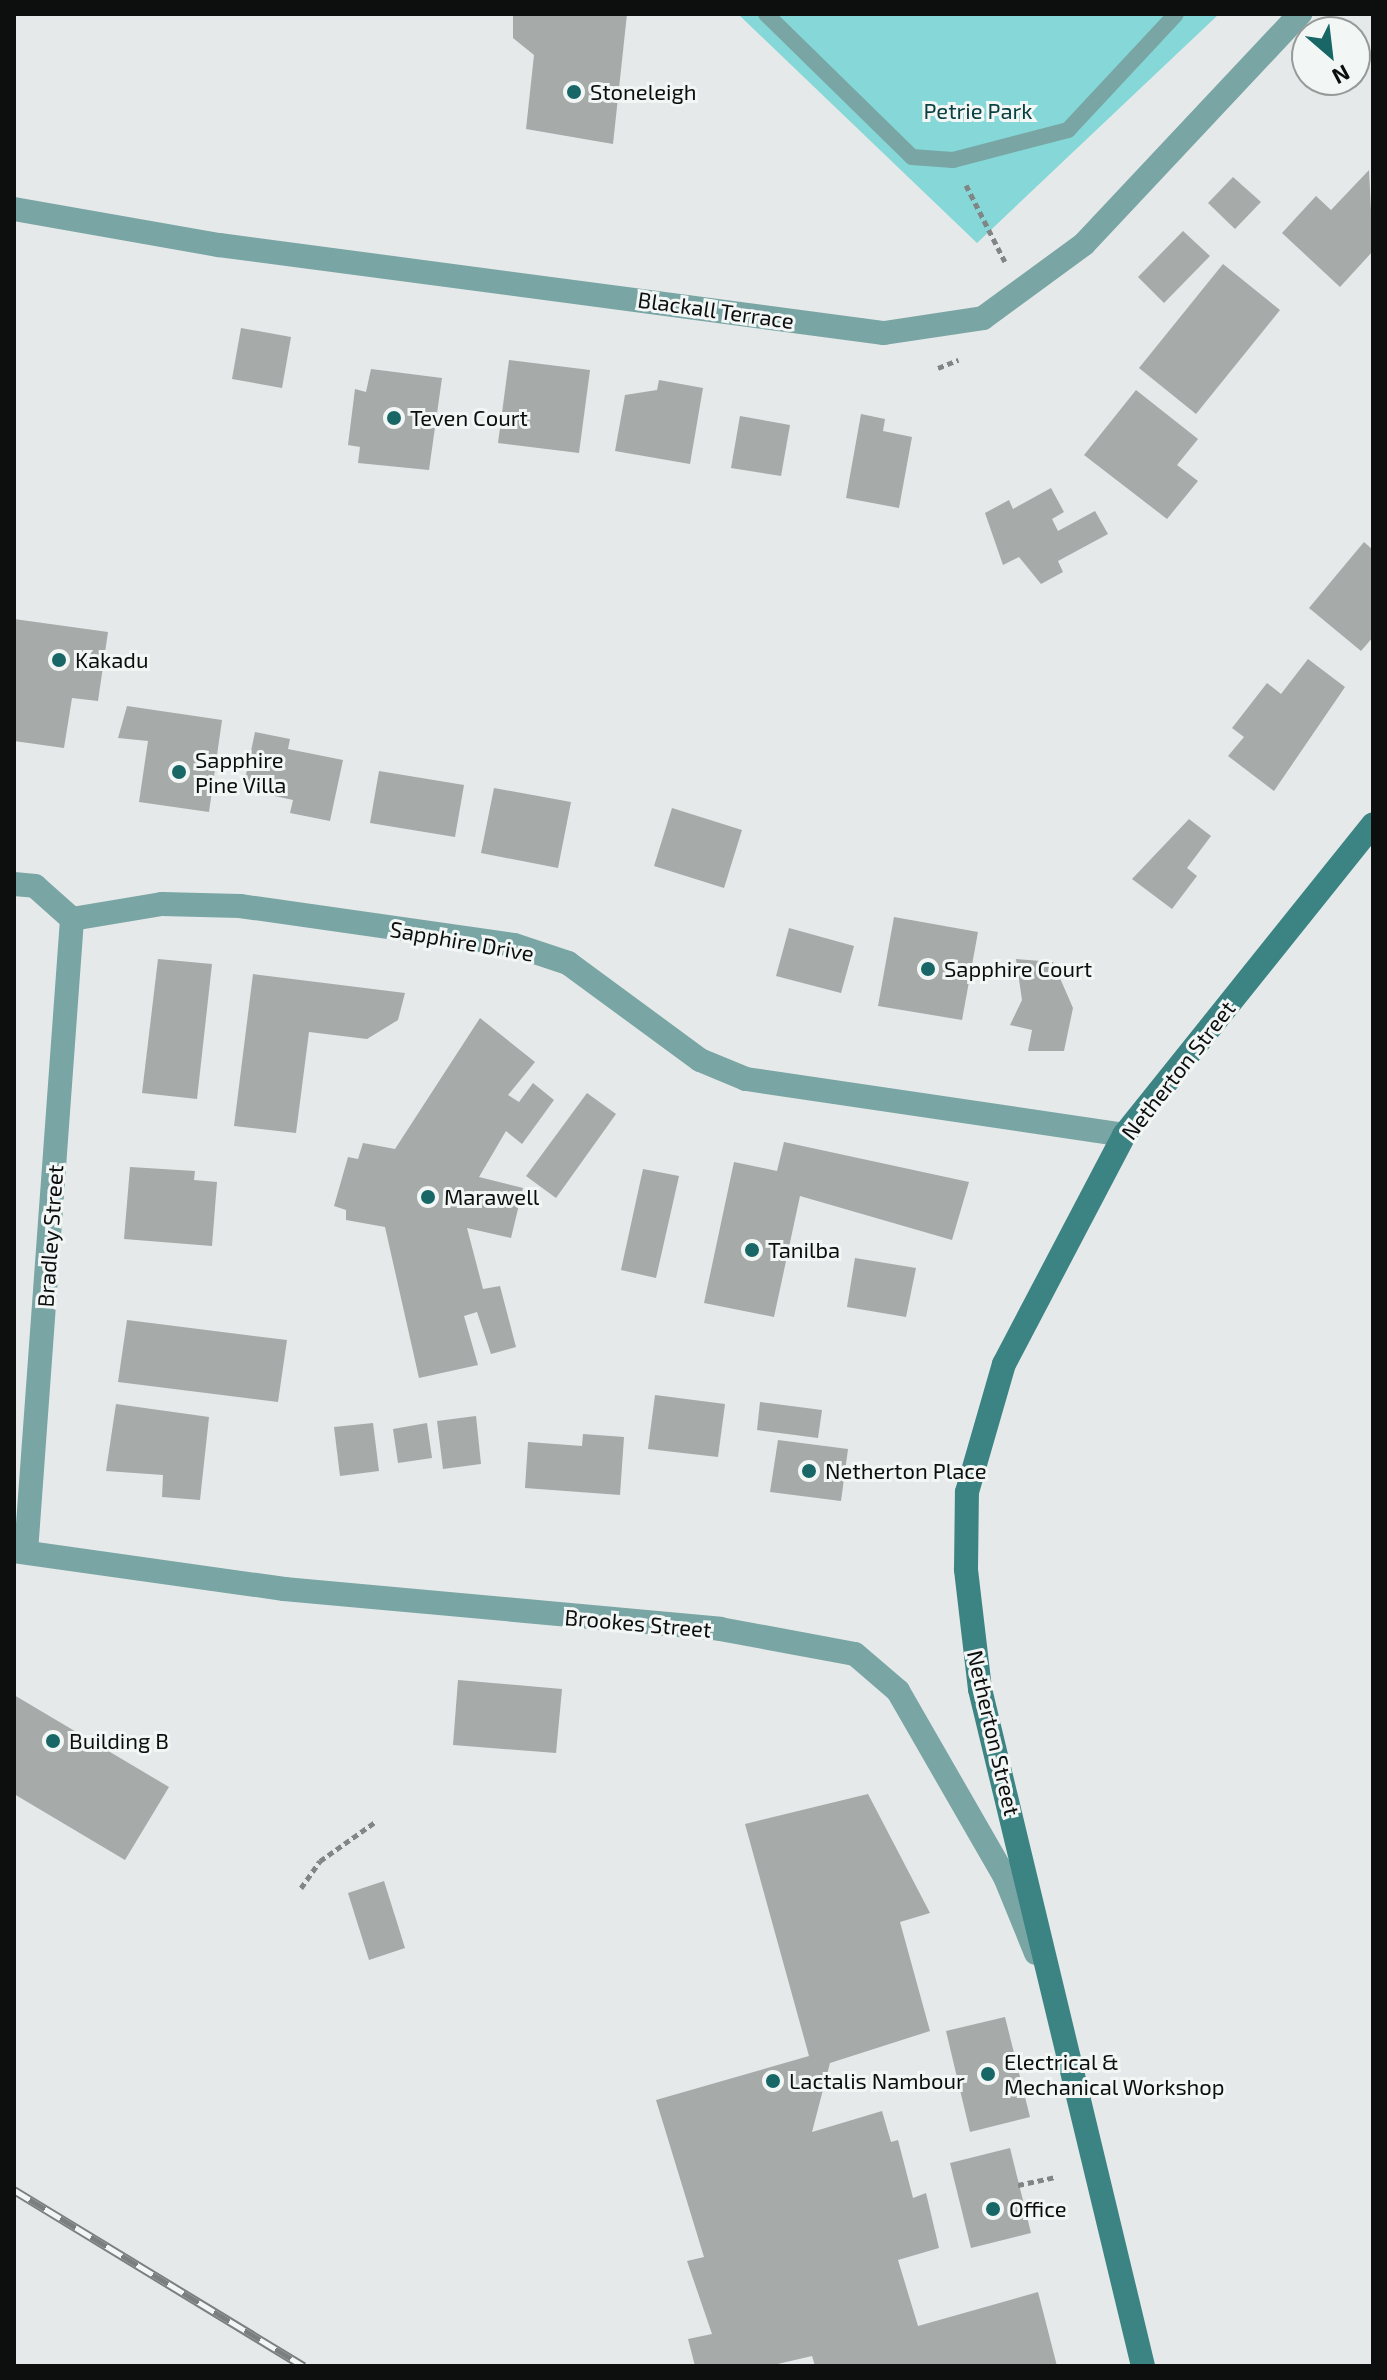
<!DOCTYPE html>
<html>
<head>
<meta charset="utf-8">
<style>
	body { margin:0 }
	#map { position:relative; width:1387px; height:2380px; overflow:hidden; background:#e5e9e9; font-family:"Exo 2",sans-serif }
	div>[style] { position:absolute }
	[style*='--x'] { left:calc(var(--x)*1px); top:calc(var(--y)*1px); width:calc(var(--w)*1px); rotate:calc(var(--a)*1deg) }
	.green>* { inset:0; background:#85d8d7 }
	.building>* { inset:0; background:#a6aaa9 }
	.path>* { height:5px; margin-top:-2.5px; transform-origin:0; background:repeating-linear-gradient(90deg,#828585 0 6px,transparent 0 10px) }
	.lane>* { height:16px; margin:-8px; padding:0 8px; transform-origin:8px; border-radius:8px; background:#79a5a4 }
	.street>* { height:24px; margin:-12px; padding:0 12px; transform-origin:12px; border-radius:12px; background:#79a5a4 }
	.secondary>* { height:24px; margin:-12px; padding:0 12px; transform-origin:12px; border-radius:12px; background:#3c8483 }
	.rail>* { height:9px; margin-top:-4.5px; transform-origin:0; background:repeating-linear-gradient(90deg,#f2f7f6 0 18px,#7c7f7f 0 36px); box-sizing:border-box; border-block:2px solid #7c7f7f }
	.dots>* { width:22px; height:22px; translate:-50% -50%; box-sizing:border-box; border:4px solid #f2f7f6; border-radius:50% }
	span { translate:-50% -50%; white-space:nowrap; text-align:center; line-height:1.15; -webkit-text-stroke:6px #f2f7f6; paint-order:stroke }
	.poi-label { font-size:22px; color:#0d0e0e }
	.left { translate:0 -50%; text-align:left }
	.park-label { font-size:22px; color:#084140 }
	.street-label { font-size:22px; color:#0d0e0e }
	.frame { position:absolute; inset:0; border:16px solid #0d0e0e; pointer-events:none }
	.north { position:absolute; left:1291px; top:16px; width:80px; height:80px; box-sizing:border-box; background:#f2f7f6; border:2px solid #969a99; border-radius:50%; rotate:152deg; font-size:22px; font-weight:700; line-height:32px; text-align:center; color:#0d0e0e }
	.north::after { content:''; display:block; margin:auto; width:28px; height:36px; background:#186666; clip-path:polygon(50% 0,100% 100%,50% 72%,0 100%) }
</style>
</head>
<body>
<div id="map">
	<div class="green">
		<i style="clip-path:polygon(738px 14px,1219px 14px,977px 243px)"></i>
	</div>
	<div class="building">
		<i style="clip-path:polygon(513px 14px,627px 14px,613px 144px,526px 129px,534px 55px,513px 38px)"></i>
		<i style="clip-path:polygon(1369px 170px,1373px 251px,1340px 287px,1282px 233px,1316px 196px,1331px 210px)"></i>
		<i style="clip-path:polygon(1233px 177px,1261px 202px,1235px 229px,1208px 203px)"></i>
		<i style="clip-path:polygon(1183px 231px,1210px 256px,1164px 303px,1138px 277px)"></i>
		<i style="clip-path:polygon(1223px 264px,1280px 310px,1196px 414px,1139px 368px)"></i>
		<i style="clip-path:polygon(241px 328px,291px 337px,282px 388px,232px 379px)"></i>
		<i style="clip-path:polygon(509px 360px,590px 370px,579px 453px,498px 443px)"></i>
		<i style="clip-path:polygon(371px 369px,442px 378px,429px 470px,358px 463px,360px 447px,348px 445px,355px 389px,366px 392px)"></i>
		<i style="clip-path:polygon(659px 380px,703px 388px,690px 464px,615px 451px,625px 395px,657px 390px)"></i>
		<i style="clip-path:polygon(1136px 390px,1198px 439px,1177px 465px,1198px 481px,1167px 519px,1084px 455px)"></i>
		<i style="clip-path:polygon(861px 414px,885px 419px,883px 431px,912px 437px,899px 508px,846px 498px)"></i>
		<i style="clip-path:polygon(740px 416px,790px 425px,781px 476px,731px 468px)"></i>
		<i style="clip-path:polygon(1051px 488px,1064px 512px,1052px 519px,1058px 531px,1095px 511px,1108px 534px,1058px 561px,1063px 572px,1041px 584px,1019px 557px,1003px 565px,985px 513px,1009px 500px,1013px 509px)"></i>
		<i style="clip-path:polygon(1364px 542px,1373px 550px,1373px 637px,1361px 651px,1309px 608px)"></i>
		<i style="clip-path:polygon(14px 619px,108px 632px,98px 701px,72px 698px,64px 748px,14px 741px)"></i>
		<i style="clip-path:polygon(1308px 659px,1345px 687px,1274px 791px,1228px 756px,1244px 737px,1232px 728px,1267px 683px,1281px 694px)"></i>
		<i style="clip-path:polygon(127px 706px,222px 720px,209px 812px,139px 802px,148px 741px,118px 738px)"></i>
		<i style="clip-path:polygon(255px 732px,290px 739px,288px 749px,343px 760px,330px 821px,290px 813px,293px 800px,243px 789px)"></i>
		<i style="clip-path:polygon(379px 771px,464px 785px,455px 837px,370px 823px)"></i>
		<i style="clip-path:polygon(494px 788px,571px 802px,558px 868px,481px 853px)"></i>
		<i style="clip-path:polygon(672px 808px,742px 830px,724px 888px,654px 866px)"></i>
		<i style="clip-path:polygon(1189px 819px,1211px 836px,1187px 868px,1197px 876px,1172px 909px,1132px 879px)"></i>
		<i style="clip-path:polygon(894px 917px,978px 932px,962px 1020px,878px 1006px)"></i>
		<i style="clip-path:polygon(789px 928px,854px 946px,841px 993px,776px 976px)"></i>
		<i style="clip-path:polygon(158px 959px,212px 964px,197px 1099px,142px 1093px)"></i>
		<i style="clip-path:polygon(1016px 959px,1053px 962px,1073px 1008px,1064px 1051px,1028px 1051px,1032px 1030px,1010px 1025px,1022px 1000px)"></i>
		<i style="clip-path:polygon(253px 974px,405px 993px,398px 1020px,367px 1039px,309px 1032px,296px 1133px,234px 1126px)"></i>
		<i style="clip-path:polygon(480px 1018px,535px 1062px,508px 1095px,519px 1102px,533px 1083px,554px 1100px,522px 1144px,506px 1131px,479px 1177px,523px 1188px,511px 1238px,467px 1228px,483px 1289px,500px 1286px,516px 1347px,491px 1354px,477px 1312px,464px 1316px,478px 1365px,419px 1378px,385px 1227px,346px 1220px,346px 1210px,334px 1206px,348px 1157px,358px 1159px,363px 1143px,395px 1149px)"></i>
		<i style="clip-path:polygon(587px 1093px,616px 1114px,556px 1198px,526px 1176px)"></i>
		<i style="clip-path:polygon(784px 1142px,969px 1182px,952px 1240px,800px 1196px,774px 1317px,704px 1303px,734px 1162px,777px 1171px)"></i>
		<i style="clip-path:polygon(130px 1167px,195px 1171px,194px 1180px,217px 1182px,212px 1246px,124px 1239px)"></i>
		<i style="clip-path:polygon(643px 1169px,679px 1176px,656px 1278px,621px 1270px)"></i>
		<i style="clip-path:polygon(855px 1258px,916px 1268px,906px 1317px,847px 1307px)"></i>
		<i style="clip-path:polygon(127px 1320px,287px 1340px,278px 1402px,118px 1382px)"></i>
		<i style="clip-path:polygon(655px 1395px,725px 1404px,718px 1457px,648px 1449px)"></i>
		<i style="clip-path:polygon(760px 1402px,822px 1410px,818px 1438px,757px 1430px)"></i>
		<i style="clip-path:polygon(116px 1404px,209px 1417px,200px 1500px,162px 1497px,163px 1475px,106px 1471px)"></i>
		<i style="clip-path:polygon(476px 1416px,481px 1464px,443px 1469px,437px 1421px)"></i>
		<i style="clip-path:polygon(373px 1423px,379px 1471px,340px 1476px,334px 1427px)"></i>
		<i style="clip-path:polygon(427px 1423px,432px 1458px,398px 1463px,393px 1429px)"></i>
		<i style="clip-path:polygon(583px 1434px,624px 1437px,620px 1495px,525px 1488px,528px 1442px,582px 1446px)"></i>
		<i style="clip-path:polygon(778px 1440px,848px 1449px,841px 1501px,770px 1492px)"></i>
		<i style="clip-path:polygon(458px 1680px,562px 1689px,556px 1753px,453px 1745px)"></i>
		<i style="clip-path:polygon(14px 1695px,169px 1787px,125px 1860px,14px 1794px)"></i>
		<i style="clip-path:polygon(868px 1794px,930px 1913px,900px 1922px,930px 2031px,830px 2063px,812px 2132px,882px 2111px,891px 2142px,898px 2140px,913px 2198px,926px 2193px,939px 2248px,898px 2260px,918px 2326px,1038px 2292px,1057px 2366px,815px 2366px,812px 2356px,769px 2366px,695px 2366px,688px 2339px,712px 2334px,687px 2261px,704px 2257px,656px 2100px,809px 2056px,745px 1824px)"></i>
		<i style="clip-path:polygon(384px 1881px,405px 1948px,369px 1960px,348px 1893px)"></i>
		<i style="clip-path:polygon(1005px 2017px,1030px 2117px,970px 2132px,946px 2031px)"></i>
		<i style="clip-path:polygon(1010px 2148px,1031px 2233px,971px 2248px,950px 2163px)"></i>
	</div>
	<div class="path">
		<i style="--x:966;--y:185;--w:86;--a:63.1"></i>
		<i style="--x:938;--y:368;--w:22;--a:-22"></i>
		<i style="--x:301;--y:1888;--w:33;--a:-55"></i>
		<i style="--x:320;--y:1861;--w:67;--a:-35.3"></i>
		<i style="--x:1018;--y:2185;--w:39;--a:-12"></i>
	</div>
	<div class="lane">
		<i style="--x:766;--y:14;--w:204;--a:44.4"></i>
		<i style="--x:912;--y:157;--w:41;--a:4.2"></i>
		<i style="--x:953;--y:160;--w:119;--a:-14.6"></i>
		<i style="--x:1068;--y:130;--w:158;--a:-47"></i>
	</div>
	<div class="street">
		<i style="--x:14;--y:209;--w:208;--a:10"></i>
		<i style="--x:219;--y:245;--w:671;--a:7.54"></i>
		<i style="--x:884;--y:333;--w:100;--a:-8.6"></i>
		<i style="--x:983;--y:318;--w:125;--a:-36.2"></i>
		<i style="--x:1084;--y:244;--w:316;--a:-46.8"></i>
		<i style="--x:14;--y:884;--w:21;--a:5"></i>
		<i style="--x:35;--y:886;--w:50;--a:41.7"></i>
		<i style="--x:72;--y:919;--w:91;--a:-9.5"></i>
		<i style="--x:162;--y:904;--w:78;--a:1.5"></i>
		<i style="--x:240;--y:906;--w:277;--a:8.1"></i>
		<i style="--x:514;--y:945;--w:57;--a:18.4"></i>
		<i style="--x:568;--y:963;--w:164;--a:36.3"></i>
		<i style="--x:700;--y:1060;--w:50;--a:22.4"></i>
		<i style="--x:746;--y:1079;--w:382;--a:8.4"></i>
		<i style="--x:14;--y:1551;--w:273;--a:8"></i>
		<i style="--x:284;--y:1589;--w:438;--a:5.2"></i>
		<i style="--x:720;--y:1629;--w:137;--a:10.5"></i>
		<i style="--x:855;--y:1654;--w:57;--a:40.7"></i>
		<i style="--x:898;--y:1691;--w:215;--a:60.1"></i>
		<i style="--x:1005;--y:1877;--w:82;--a:67.8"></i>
		<i style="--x:26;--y:1552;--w:635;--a:-85.84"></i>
	</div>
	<div class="secondary">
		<i style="--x:1143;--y:2366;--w:696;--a:-103.54"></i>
		<i style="--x:980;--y:1689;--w:121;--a:-96.7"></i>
		<i style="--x:966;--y:1569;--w:77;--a:-89.3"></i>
		<i style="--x:967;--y:1492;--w:133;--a:-73.9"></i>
		<i style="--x:1004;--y:1364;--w:259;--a:-62.3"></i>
		<i style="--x:1124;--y:1135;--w:398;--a:-51.3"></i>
	</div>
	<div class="rail">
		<i style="--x:14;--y:2190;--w:339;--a:31.3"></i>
	</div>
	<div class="dots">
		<i style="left:574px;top:92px;background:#186666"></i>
		<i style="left:394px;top:418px;background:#186666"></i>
		<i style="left:59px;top:660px;background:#186666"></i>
		<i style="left:179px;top:772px;background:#186666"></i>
		<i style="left:928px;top:969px;background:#186666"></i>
		<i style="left:428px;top:1197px;background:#186666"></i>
		<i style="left:752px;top:1250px;background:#186666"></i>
		<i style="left:809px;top:1471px;background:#186666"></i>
		<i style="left:53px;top:1741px;background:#186666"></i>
		<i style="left:988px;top:2074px;background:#186666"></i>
		<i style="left:773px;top:2081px;background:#186666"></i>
		<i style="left:993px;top:2209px;background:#186666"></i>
	</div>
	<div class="poi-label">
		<span class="left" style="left:590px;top:92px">Stoneleigh</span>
		<span class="left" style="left:410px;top:418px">Teven Court</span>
		<span class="left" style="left:75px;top:660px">Kakadu</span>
		<span class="left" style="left:195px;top:772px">Sapphire<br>Pine Villa</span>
		<span class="left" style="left:944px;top:969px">Sapphire Court</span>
		<span class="left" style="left:444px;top:1197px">Marawell</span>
		<span class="left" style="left:768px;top:1250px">Tanilba</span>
		<span class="left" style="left:825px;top:1471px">Netherton Place</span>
		<span class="left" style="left:69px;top:1741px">Building B</span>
		<span class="left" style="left:1004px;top:2074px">Electrical &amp;<br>Mechanical Workshop</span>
		<span class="left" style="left:789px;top:2081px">Lactalis Nambour</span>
		<span class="left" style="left:1009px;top:2209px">Office</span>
	</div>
	<div class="park-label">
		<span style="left:978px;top:111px">Petrie Park</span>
	</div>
	<div class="street-label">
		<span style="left:716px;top:310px;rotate:8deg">Blackall Terrace</span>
		<span style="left:462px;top:941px;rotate:10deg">Sapphire Drive</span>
		<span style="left:1178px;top:1070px;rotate:-52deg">Netherton Street</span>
		<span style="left:50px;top:1236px;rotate:-86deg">Bradley Street</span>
		<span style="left:638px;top:1623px;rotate:5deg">Brookes Street</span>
		<span style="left:994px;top:1733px;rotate:77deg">Netherton Street</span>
	</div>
	<div class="frame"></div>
	<div class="north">N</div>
</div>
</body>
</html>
